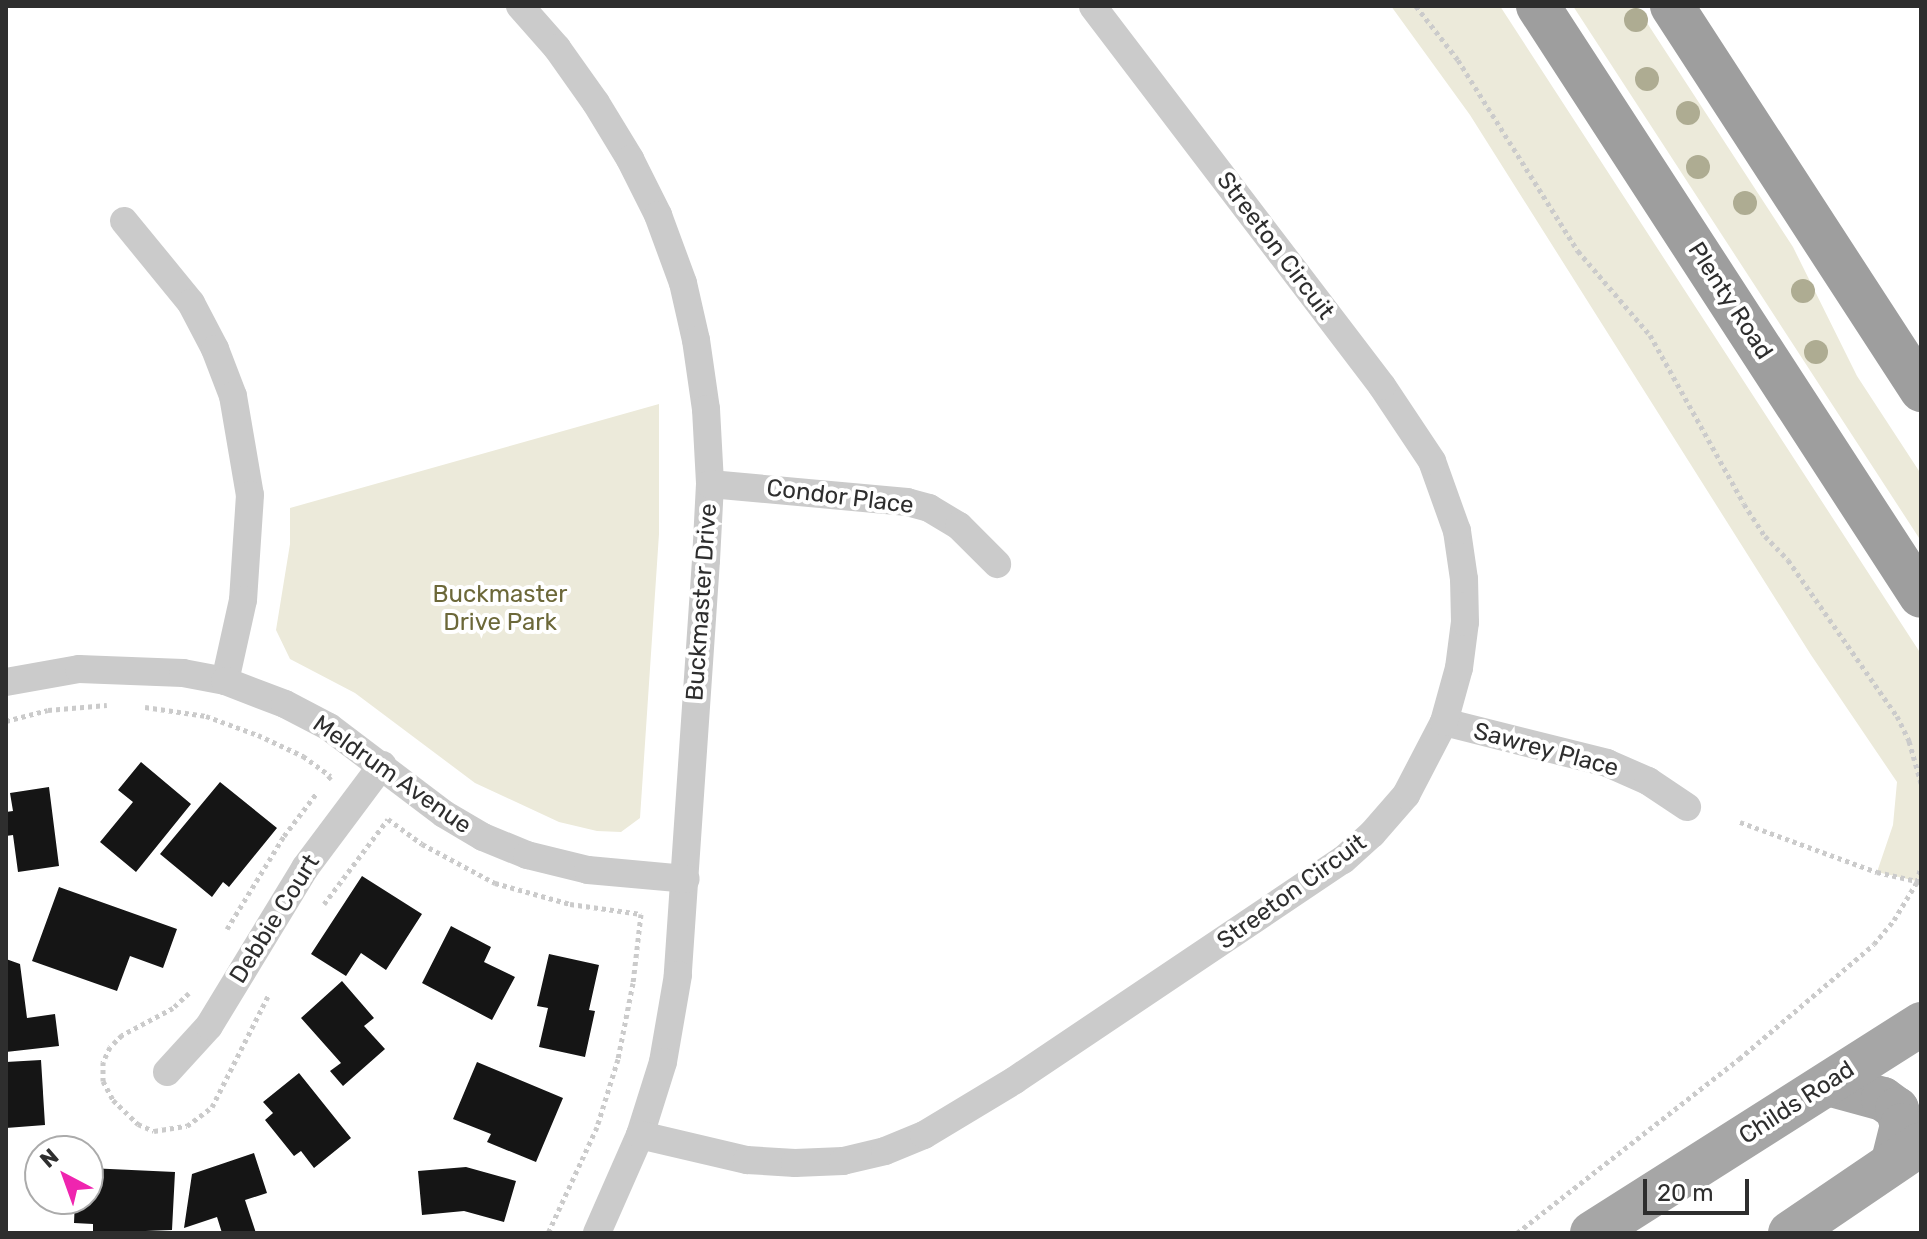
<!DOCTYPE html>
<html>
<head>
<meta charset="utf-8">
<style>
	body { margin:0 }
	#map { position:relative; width:1927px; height:1239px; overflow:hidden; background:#fff; font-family:Rubik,sans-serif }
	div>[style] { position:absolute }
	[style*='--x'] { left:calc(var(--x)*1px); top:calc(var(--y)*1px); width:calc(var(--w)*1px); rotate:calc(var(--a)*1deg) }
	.green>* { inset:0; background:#eceada }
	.building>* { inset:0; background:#151515 }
	.path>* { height:5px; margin-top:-2.5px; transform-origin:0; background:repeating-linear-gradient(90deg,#cbcbcb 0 4px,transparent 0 8px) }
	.minor>* { height:28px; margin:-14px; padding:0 14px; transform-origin:14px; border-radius:14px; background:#cbcbcb }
	.primary>* { height:44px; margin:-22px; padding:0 22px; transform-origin:22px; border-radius:22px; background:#a6a6a6 }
	.trunk>* { height:44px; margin:-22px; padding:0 22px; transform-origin:22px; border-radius:22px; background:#9e9e9e }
	.trees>* { width:24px; height:24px; margin:-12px; border-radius:50%; background:#aeac92 }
	span { translate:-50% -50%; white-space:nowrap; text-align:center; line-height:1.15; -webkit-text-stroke:8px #fff; paint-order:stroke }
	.street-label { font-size:24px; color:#2e2e2e }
	.park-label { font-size:24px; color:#6c6839 }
	.frame { position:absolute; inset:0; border:8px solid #2e2e2e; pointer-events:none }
	.north { position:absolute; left:24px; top:1135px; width:80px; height:80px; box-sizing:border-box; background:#fff; border:2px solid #ababab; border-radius:50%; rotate:319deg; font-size:22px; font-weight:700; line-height:32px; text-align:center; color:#2e2e2e }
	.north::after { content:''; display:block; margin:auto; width:28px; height:36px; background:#ef25af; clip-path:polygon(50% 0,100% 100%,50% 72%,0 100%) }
	.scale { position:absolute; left:1643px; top:1179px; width:106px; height:36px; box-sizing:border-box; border:4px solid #2e2e2e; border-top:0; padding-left:10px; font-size:24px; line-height:28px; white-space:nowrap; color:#2e2e2e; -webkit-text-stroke:6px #fff; paint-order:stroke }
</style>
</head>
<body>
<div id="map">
	<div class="green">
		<i style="clip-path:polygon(1391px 6px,1500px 6px,1921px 654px,1921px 882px,1877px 872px,1893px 825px,1897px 782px,1811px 655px,1470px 115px)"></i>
		<i style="clip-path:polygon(1573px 6px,1636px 6px,1750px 181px,1793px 247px,1857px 376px,1921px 474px,1921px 541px)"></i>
		<i style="clip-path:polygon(659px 404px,659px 534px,640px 818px,621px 832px,597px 831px,559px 822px,475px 783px,355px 693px,290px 659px,276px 630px,290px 544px,290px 508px)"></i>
	</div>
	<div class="building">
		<i style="clip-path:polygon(141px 762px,191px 804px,136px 872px,100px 842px,133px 802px,118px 790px)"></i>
		<i style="clip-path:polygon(220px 782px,277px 828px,229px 887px,223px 882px,212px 897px,160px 854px)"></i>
		<i style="clip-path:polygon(49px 787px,59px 866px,18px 872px,13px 835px,6px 836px,6px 812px,13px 811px,10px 793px)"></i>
		<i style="clip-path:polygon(362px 876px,422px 914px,386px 970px,361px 953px,346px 976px,311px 954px)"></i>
		<i style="clip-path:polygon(59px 887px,177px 929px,163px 968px,130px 956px,117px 991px,32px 961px)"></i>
		<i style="clip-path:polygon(451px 926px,491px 947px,484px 962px,515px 977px,492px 1020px,422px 983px)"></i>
		<i style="clip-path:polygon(549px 954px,599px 965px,589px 1010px,595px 1011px,585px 1057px,539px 1047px,548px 1008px,537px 1006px)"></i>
		<i style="clip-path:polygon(6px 959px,20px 964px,27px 1018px,55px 1014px,59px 1046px,6px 1052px)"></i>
		<i style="clip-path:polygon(342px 981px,374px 1018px,364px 1026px,385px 1049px,343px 1086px,330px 1071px,341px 1063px,301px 1018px)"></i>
		<i style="clip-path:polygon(41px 1060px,45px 1125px,6px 1128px,6px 1062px)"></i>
		<i style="clip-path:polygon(477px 1062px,563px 1098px,536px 1162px,487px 1142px,491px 1134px,453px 1119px)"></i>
		<i style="clip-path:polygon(299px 1073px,351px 1138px,314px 1168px,301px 1151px,294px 1156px,265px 1120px,273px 1113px,263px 1102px)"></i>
		<i style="clip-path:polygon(254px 1153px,267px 1193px,245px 1200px,256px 1233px,222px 1233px,217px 1217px,184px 1228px,192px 1174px)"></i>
		<i style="clip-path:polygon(466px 1167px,516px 1181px,504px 1222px,464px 1211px,422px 1215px,418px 1171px)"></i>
		<i style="clip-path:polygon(88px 1168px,175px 1172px,172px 1230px,93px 1233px,93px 1224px,74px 1223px,75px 1199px,88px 1199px)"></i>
	</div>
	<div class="path">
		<i style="--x:1416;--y:6;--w:68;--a:52.1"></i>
		<i style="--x:1458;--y:60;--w:226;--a:57.9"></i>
		<i style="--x:1578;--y:251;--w:111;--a:49.4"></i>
		<i style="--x:1650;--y:335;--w:193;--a:60.9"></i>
		<i style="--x:1744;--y:504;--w:38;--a:57"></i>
		<i style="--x:1765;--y:536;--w:33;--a:46"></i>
		<i style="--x:1788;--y:560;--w:190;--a:55.1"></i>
		<i style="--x:1897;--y:716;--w:28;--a:64"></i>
		<i style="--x:1909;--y:741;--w:44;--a:74.1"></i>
		<i style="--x:145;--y:707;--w:62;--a:8.4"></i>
		<i style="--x:206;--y:716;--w:55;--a:20.1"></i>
		<i style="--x:258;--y:735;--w:50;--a:25"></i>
		<i style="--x:303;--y:756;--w:34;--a:36"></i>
		<i style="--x:331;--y:776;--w:6;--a:135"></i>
		<i style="--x:6;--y:721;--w:43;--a:-14.7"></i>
		<i style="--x:48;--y:710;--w:59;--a:-4.8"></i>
		<i style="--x:1740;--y:822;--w:146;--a:20.1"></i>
		<i style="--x:1877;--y:872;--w:45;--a:12.8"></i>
		<i style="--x:324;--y:904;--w:106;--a:-53"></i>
		<i style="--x:388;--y:819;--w:42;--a:36.3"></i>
		<i style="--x:422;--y:844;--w:83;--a:28.1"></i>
		<i style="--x:495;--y:883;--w:78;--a:15.6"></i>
		<i style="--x:570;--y:904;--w:72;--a:8"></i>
		<i style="--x:641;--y:914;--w:69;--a:96.6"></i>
		<i style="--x:633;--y:983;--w:77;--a:101.2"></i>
		<i style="--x:618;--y:1059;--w:71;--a:107.2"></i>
		<i style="--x:597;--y:1127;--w:117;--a:114.8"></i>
		<i style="--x:227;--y:929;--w:109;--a:-58.5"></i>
		<i style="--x:284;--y:836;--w:53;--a:-52.7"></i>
		<i style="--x:189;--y:993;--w:22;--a:137"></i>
		<i style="--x:173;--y:1008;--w:58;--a:152.1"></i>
		<i style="--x:122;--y:1035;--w:17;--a:135"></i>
		<i style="--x:110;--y:1047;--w:17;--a:115"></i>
		<i style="--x:103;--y:1062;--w:19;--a:90"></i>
		<i style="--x:103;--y:1081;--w:21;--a:62"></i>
		<i style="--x:113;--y:1100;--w:35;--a:44"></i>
		<i style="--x:138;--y:1124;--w:17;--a:24"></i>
		<i style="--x:154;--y:1131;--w:33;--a:-9"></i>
		<i style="--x:187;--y:1126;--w:31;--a:-37"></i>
		<i style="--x:212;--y:1107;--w:127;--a:-63.2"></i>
		<i style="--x:1517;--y:1233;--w:282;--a:-38.1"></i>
		<i style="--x:1739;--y:1059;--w:177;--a:-40.4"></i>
		<i style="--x:1874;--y:944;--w:31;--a:-50"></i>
		<i style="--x:1894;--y:920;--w:44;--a:-58.8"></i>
		<i style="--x:1917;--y:882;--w:16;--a:-76"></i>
	</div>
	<div class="minor">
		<i style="--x:520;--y:6;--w:56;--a:48.6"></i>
		<i style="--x:557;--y:48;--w:67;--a:54.7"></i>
		<i style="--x:596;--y:103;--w:66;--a:58.7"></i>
		<i style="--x:630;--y:159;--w:63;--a:63.4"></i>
		<i style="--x:658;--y:215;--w:72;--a:69.8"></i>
		<i style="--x:683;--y:283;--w:58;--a:77.2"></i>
		<i style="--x:696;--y:340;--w:70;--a:81.8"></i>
		<i style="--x:706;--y:409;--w:75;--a:86.9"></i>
		<i style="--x:710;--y:484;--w:76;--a:93"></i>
		<i style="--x:706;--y:560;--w:416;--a:93.9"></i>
		<i style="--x:678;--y:975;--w:88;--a:99.8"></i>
		<i style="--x:663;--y:1062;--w:77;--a:107.5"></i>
		<i style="--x:640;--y:1135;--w:107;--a:113.7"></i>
		<i style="--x:124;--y:221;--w:106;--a:50.7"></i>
		<i style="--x:191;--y:303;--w:52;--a:62.4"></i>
		<i style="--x:215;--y:349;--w:50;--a:69"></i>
		<i style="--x:233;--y:396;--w:100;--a:80.3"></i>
		<i style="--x:250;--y:495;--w:105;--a:93.8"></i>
		<i style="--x:243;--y:600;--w:83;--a:102.5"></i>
		<i style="--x:710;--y:484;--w:198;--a:5.2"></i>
		<i style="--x:907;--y:502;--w:23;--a:15"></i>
		<i style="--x:929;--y:508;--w:35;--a:31"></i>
		<i style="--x:959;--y:526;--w:54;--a:45"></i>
		<i style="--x:6;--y:682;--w:74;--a:-10.1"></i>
		<i style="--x:79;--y:669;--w:104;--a:2.2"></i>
		<i style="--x:183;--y:673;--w:43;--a:10.8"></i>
		<i style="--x:225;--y:681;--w:64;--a:21"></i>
		<i style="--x:285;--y:704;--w:50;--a:27.6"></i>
		<i style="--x:329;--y:727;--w:144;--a:37.1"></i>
		<i style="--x:444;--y:814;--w:45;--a:30.5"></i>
		<i style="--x:483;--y:837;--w:48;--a:22.2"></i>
		<i style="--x:527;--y:855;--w:63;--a:13.8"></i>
		<i style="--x:588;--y:870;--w:98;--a:5.2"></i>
		<i style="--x:1444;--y:722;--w:168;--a:14.1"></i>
		<i style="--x:1607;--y:763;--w:45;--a:23.7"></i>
		<i style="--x:1648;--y:781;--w:47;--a:33.7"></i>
		<i style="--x:167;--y:1072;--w:62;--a:-47.6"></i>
		<i style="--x:209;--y:1026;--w:185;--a:-58.7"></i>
		<i style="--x:305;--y:868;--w:129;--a:-53.2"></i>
		<i style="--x:640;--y:1135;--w:110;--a:13.2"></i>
		<i style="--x:747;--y:1160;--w:48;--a:3.6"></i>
		<i style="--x:795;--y:1163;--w:48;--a:-2.4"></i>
		<i style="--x:843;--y:1161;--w:43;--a:-13.4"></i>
		<i style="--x:885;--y:1151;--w:42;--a:-22.3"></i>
		<i style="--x:924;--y:1135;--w:106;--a:-31.1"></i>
		<i style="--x:1015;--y:1080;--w:395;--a:-33.9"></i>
		<i style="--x:1343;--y:860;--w:39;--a:-42"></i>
		<i style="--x:1372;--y:834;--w:52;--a:-48.9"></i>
		<i style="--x:1406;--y:795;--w:82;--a:-62.5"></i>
		<i style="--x:1444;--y:722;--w:56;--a:-74.5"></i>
		<i style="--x:1459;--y:668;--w:46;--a:-82.6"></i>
		<i style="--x:1465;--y:622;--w:43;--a:-91.3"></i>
		<i style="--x:1464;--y:579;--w:49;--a:-98.3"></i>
		<i style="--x:1457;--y:531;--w:74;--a:-109.7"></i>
		<i style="--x:1432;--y:461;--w:90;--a:-123.7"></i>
		<i style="--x:1382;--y:386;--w:477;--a:-127.3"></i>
	</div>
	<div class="primary">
		<i style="--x:1828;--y:1084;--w:57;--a:15.3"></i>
		<i style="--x:1883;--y:1099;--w:17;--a:36"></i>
		<i style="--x:1897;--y:1109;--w:17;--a:73"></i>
		<i style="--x:1902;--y:1125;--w:38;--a:104"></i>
		<i style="--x:1592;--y:1233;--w:390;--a:-32.4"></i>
		<i style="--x:1790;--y:1233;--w:158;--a:-34.2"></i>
	</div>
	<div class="trunk">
		<i style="--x:1538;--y:6;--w:703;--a:57.01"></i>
		<i style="--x:1672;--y:6;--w:458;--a:57"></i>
	</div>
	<div class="trees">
		<i style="left:1636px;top:20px"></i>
		<i style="left:1647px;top:79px"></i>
		<i style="left:1688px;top:113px"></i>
		<i style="left:1698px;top:167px"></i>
		<i style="left:1745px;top:203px"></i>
		<i style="left:1803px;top:291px"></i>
		<i style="left:1816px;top:352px"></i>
	</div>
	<div class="street-label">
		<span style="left:1275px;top:246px;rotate:53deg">Streeton Circuit</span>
		<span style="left:1730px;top:301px;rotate:57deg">Plenty Road</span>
		<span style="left:840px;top:497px;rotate:7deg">Condor Place</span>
		<span style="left:702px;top:602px;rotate:-86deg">Buckmaster Drive</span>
		<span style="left:1546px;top:750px;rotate:15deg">Sawrey Place</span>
		<span style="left:392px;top:775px;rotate:35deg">Meldrum Avenue</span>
		<span style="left:1292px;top:892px;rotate:-36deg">Streeton Circuit</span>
		<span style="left:275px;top:919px;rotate:-58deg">Debbie Court</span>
		<span style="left:1797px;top:1103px;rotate:-33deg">Childs Road</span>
	</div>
	<div class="park-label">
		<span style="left:500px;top:609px">Buckmaster<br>Drive Park</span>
	</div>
	<div class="frame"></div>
	<div class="north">N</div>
	<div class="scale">20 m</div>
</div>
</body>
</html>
